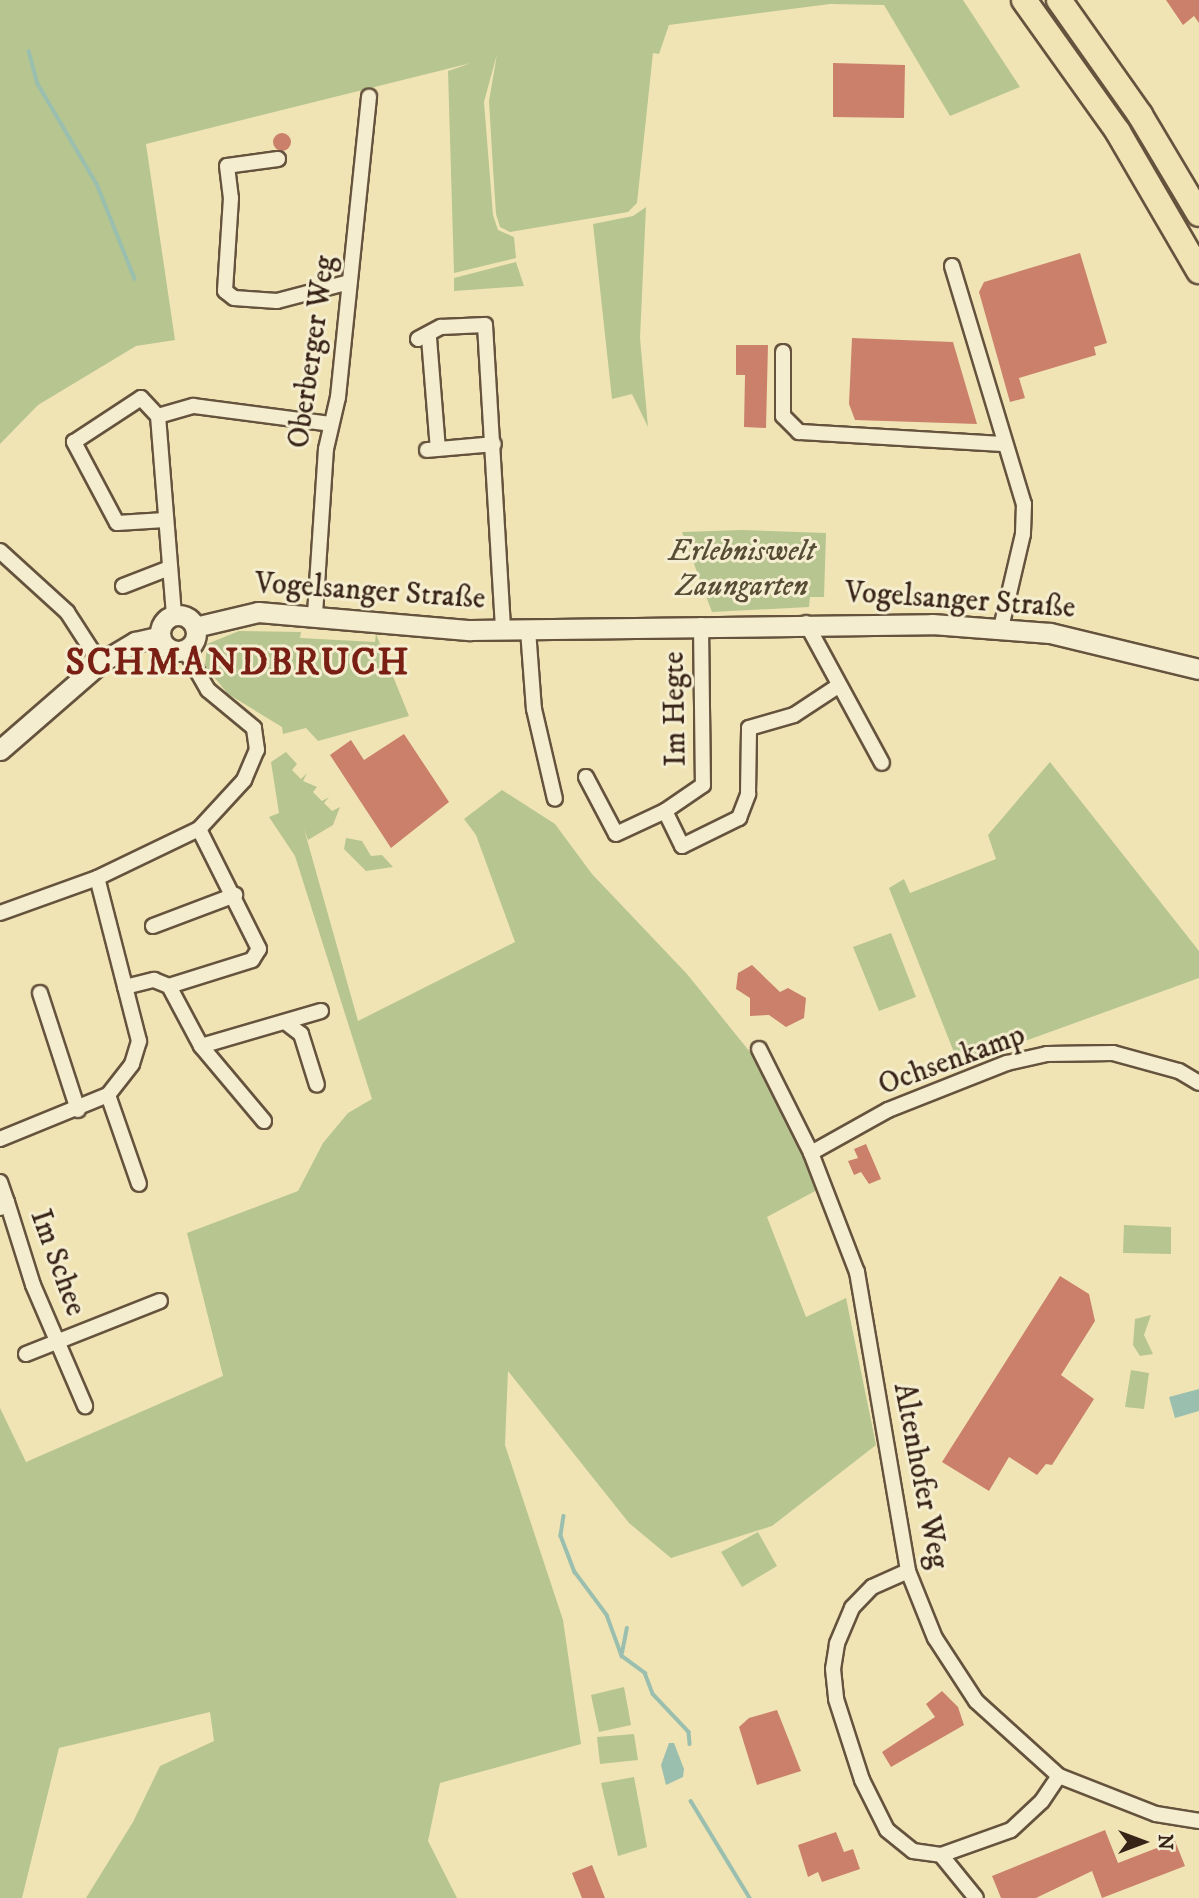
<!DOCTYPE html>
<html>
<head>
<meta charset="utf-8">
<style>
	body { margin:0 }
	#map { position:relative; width:1199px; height:1898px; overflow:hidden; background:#f0e4b5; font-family:"IM FELL DW Pica",serif }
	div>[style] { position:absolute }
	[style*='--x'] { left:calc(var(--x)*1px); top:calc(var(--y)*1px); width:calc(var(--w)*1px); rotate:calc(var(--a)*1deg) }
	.green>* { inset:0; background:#b7c590 }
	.water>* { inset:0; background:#9abfae }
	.stream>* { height:3.5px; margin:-1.75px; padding:0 1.75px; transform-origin:1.75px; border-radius:1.75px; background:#9abfae }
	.building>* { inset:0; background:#cb806b }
	.round { border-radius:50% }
	.roads { filter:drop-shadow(2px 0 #65533e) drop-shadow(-2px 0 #65533e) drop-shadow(0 2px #65533e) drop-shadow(0 -2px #65533e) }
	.street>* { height:14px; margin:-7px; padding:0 7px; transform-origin:7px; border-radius:7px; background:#f5edcf }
	.secondary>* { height:19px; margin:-9.5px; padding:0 9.5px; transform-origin:9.5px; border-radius:9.5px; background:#f5edcf }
	.secondary>.ring { margin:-9.5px; padding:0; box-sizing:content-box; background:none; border:19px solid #f5edcf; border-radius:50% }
	.highway>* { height:24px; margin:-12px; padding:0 12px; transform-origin:12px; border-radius:12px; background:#f0e4b5 }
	span { translate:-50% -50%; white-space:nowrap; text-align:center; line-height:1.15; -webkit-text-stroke:6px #f5edcf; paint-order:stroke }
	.street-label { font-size:30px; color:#372317 }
	.park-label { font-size:30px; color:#574c35; font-style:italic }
	.district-label { font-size:37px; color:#7a1f14; font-weight:700; letter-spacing:2px }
	.north { position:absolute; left:1108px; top:1807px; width:70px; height:70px; -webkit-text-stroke:5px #f5edcf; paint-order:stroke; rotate:90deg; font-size:19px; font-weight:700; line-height:28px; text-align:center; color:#372317 }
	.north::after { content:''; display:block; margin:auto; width:24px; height:32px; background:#372317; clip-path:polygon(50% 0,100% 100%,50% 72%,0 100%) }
</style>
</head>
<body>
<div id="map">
	<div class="green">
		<i style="clip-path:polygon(0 0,963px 0,1020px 87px,950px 116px,884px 5px,830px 4px,669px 25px,659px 54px,653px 53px,637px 203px,628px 212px,510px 232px,500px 227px,496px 214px,493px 169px,489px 101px,497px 54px,484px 102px,493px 215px,498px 230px,514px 237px,516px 258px,454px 273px,448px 71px,471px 63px,146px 144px,175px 340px,136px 346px,38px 405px,0 444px)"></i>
		<i style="clip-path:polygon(646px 207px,640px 338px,648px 427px,632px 394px,612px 399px,593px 224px,633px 216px)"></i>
		<i style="clip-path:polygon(516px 262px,524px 286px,454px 291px,454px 278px)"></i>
		<i style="clip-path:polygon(742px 530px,826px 533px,824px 597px,810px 597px,809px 607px,712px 612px,682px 532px)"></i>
		<i style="clip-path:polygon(239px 631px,301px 632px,300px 638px,375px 642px,376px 634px,409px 716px,318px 741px,306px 728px,283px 734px,282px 727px,228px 694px,205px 666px,207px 644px)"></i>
		<i style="clip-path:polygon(286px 752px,297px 764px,292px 770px,301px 779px,307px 773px,303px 781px,317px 787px,313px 792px,322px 801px,329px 797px,324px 803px,332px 811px,340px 807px,333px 825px,308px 840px,304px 829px,358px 1021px,515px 942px,476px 835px,464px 819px,502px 790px,555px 824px,592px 874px,687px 974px,754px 1057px,802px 1147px,817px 1190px,767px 1217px,806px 1317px,846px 1298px,876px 1445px,772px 1526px,671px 1558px,629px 1523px,508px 1371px,505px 1445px,563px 1620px,581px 1744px,440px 1783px,428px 1841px,457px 1898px,86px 1898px,133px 1822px,160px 1766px,214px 1741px,210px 1712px,59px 1748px,22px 1898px,0 1898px,0 1408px,26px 1462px,223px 1376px,187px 1233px,298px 1191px,323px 1143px,348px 1113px,372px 1099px,295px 856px,269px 817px,279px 813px,271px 762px)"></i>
		<i style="clip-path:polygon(1050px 762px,1199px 951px,1199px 978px,959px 1065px,889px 888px,904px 879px,910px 893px,996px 859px,988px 835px)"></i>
		<i style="clip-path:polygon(346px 838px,362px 841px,371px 856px,382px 855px,393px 867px,366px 871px,344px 849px)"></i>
		<i style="clip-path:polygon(891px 933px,916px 997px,879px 1011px,853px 947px)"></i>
		<i style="clip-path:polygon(1124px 1225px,1171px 1227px,1171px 1254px,1123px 1253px)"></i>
		<i style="clip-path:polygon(1151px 1315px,1144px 1335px,1153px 1354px,1140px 1356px,1133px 1345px,1135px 1319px)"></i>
		<i style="clip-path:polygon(1131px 1370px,1149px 1373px,1144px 1409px,1125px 1407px)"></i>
		<i style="clip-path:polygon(758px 1532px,777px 1566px,742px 1587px,721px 1552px)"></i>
		<i style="clip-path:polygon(624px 1687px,631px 1725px,599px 1732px,591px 1695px)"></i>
		<i style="clip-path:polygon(634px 1734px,638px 1760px,600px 1764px,597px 1737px)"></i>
		<i style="clip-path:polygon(634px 1777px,647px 1847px,618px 1856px,601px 1783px)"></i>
	</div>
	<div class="water">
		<i style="clip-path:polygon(1199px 1389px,1199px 1411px,1175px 1418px,1169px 1397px)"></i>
		<i style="clip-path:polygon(669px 1743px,674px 1743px,684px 1769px,683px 1777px,666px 1785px,661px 1765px)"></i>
	</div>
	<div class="stream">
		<i style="--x:29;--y:51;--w:34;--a:75"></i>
		<i style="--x:38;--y:84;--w:116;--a:59.5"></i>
		<i style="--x:97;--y:184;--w:102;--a:68.2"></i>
		<i style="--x:564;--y:1516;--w:20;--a:99"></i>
		<i style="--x:561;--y:1536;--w:39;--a:69"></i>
		<i style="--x:575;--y:1572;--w:54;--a:53.3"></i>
		<i style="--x:607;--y:1615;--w:44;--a:69.9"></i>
		<i style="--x:622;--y:1656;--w:29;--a:36"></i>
		<i style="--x:645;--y:1673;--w:22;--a:69"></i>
		<i style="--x:653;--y:1694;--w:52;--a:46.5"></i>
		<i style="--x:689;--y:1732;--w:12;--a:85"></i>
		<i style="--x:622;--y:1653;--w:25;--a:-79"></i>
		<i style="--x:691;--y:1801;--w:114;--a:58.7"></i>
	</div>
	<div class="building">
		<i style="clip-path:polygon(1166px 0,1199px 0,1199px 23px,1194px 16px,1183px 25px)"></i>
		<i style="clip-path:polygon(833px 63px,905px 65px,904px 118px,833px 117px)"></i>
		<i class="round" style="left:273px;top:133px;width:18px;height:18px"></i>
		<i style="clip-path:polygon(1080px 253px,1107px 343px,1094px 347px,1096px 355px,1019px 378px,1025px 398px,1010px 402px,979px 292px,984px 282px)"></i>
		<i style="clip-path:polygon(852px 338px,953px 342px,977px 424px,855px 420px,849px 404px)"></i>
		<i style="clip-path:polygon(736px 345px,768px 345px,766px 428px,744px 427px,745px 375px,736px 375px)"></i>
		<i style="clip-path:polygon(404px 734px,449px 802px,391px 848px,330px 755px,351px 740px,364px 760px)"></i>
		<i style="clip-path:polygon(752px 965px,780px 992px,788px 988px,806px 998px,804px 1018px,786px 1027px,769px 1015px,750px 1016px,750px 998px,736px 989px,738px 973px)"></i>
		<i style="clip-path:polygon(866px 1144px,881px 1179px,869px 1184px,861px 1172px,854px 1175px,848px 1161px,858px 1158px,854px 1149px)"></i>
		<i style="clip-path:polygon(1060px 1276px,1089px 1294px,1095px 1321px,1061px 1375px,1094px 1399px,1052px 1465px,1046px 1464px,1037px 1475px,1009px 1457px,989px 1491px,942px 1462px)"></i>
		<i style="clip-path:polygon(942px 1691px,958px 1707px,964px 1725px,891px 1767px,882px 1752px,935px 1717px,926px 1704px)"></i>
		<i style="clip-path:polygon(777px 1710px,801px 1771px,757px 1785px,739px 1727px,749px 1718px)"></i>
		<i style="clip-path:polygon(1105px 1830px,1118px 1863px,1175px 1841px,1185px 1866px,1102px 1898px,1092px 1871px,1036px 1898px,1001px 1898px,992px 1876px)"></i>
		<i style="clip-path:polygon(836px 1832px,844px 1852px,853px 1849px,860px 1869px,822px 1882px,818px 1872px,808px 1877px,798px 1845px)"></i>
		<i style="clip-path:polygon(592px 1865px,605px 1898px,582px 1898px,572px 1873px)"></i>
	</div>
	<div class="roads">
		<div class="street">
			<i style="--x:278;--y:159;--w:51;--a:172.2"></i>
			<i style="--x:227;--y:166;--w:32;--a:83"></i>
			<i style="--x:231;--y:198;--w:93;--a:93.7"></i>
			<i style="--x:225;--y:291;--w:11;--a:38"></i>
			<i style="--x:234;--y:298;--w:43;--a:4"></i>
			<i style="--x:277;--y:301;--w:75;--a:-14.6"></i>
			<i style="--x:952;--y:266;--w:249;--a:73.2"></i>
			<i style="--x:1024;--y:504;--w:30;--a:92"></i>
			<i style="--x:1023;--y:534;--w:97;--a:103.2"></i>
			<i style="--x:429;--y:338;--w:111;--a:85.4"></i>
			<i style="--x:418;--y:339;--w:26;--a:-28"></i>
			<i style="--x:441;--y:327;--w:44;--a:-2.6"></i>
			<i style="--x:485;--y:325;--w:306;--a:86.6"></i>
			<i style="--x:783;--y:352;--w:64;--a:90"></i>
			<i style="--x:783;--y:416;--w:23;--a:45"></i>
			<i style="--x:799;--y:432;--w:205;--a:3.4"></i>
			<i style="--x:158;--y:416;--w:200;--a:85.4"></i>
			<i style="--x:427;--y:450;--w:67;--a:-5.1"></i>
			<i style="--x:165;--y:520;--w:48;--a:176.4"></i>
			<i style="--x:117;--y:523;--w:92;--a:-118"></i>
			<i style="--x:74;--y:442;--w:80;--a:-33.3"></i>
			<i style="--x:141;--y:398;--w:25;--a:47"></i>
			<i style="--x:158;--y:416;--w:37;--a:-16"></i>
			<i style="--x:194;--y:406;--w:138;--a:7.5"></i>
			<i style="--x:0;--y:551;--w:91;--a:42.3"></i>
			<i style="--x:67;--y:612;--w:61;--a:57.1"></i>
			<i style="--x:123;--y:586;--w:47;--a:-21.1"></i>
			<i style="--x:315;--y:614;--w:165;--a:-86.2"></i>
			<i style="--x:326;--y:449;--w:53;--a:-77"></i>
			<i style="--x:338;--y:397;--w:302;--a:-84.1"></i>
			<i style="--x:806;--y:623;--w:159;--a:61.5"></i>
			<i style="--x:701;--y:625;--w:160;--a:89.3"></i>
			<i style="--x:703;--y:785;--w:46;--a:145.6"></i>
			<i style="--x:665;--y:811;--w:39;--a:64"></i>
			<i style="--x:682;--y:846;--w:64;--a:-26.2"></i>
			<i style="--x:739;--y:818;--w:26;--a:-69"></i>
			<i style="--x:748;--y:794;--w:66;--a:-89.1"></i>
			<i style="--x:749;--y:728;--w:47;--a:-16.1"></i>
			<i style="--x:794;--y:715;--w:53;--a:-33.4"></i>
			<i style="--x:528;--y:630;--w:79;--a:85.7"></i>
			<i style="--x:534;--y:709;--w:92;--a:76.9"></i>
			<i style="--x:586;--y:777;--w:64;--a:62.2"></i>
			<i style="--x:616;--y:834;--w:54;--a:-25.1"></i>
			<i style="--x:0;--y:913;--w:103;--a:-19.8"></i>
			<i style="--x:97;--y:878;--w:113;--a:-25.7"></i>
			<i style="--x:199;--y:829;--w:67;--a:-47.4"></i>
			<i style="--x:244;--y:780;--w:33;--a:-67"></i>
			<i style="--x:257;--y:750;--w:22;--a:-98"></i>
			<i style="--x:254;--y:728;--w:60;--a:-140.4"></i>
			<i style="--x:208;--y:690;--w:46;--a:-119.9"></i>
			<i style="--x:153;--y:926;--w:88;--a:-20.7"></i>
			<i style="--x:169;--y:986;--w:87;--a:-17.4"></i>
			<i style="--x:252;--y:960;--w:13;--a:-58"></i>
			<i style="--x:259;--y:949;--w:134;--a:-116.6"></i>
			<i style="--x:125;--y:987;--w:30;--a:-14"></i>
			<i style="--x:154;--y:980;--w:16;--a:22"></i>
			<i style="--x:169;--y:986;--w:68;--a:61.9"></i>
			<i style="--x:201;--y:1046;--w:98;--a:50"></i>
			<i style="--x:40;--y:993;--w:123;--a:72"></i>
			<i style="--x:285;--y:1022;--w:20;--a:37"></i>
			<i style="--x:301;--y:1034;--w:53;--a:72.6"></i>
			<i style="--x:201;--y:1046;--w:125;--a:-16.3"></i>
			<i style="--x:759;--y:1049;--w:116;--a:63.4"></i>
			<i style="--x:811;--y:1153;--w:128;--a:68.9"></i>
			<i style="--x:857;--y:1272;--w:303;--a:80.3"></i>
			<i style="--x:908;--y:1571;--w:72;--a:68.1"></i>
			<i style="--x:935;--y:1638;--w:75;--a:56.9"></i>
			<i style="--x:976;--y:1701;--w:112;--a:42.1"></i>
			<i style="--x:1059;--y:1776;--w:104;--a:21.4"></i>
			<i style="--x:1156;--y:1814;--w:44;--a:9.2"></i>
			<i style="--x:108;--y:1095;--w:94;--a:70.8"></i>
			<i style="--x:0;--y:1139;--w:117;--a:-22.2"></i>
			<i style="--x:108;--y:1095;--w:39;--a:-52"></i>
			<i style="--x:132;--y:1064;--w:24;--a:-73"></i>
			<i style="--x:139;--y:1041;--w:168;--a:-104.4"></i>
			<i style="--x:811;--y:1153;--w:88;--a:-29.2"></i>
			<i style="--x:888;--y:1110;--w:128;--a:-21.6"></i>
			<i style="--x:1007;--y:1063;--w:41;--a:-12.7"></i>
			<i style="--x:1047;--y:1054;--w:66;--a:-0.9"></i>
			<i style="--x:1113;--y:1053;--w:68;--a:15.3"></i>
			<i style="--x:1179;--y:1071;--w:23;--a:31"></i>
			<i style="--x:0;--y:1182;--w:21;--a:71"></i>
			<i style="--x:7;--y:1202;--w:9;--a:139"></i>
			<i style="--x:7;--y:1202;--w:87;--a:72.6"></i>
			<i style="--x:33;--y:1285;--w:132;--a:66.7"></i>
			<i style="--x:26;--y:1354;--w:144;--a:-21.6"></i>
			<i style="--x:908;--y:1571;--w:39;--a:156"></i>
			<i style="--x:872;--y:1587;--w:29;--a:134"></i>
			<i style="--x:852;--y:1608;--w:39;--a:113"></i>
			<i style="--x:837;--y:1644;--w:25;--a:99"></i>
			<i style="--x:833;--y:1669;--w:30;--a:84"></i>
			<i style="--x:836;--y:1699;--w:85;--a:72.2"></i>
			<i style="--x:862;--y:1780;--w:56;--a:63.4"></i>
			<i style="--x:887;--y:1830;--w:33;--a:39"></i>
			<i style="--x:913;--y:1851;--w:28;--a:8"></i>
			<i style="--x:941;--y:1855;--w:74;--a:-19.7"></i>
			<i style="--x:1011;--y:1830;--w:42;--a:-43.1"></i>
			<i style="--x:1042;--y:1801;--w:30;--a:-56"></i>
			<i style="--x:941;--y:1855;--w:55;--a:50.9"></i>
		</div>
		<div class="secondary">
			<i class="ring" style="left:160px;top:615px;width:17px;height:17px"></i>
			<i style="--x:195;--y:627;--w:65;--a:-13.4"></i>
			<i style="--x:258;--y:612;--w:213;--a:4.9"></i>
			<i style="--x:470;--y:630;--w:462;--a:-0.7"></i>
			<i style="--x:932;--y:624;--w:118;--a:4.4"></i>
			<i style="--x:1050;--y:633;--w:153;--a:13.6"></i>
			<i style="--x:0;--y:750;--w:133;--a:-41"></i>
			<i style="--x:100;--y:663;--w:41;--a:-31"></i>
			<i style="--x:135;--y:642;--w:26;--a:-13"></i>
		</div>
		<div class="highway">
			<i style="--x:1024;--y:0;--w:162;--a:54.5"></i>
			<i style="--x:1118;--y:132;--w:161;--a:59.8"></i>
			<i style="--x:1059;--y:0;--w:141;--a:54.8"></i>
			<i style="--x:1140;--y:115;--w:115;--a:59.2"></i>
		</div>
	</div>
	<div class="street-label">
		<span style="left:313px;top:352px;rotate:-82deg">Oberberger Weg</span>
		<span style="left:370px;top:592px;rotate:4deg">Vogelsanger Straße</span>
		<span style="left:960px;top:601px;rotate:4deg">Vogelsanger Straße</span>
		<span style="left:676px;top:709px;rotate:-91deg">Im Hegte</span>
		<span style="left:952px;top:1061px;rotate:-20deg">Ochsenkamp</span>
		<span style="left:57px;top:1263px;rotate:70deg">Im Schee</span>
		<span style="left:920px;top:1476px;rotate:79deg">Altenhofer Weg</span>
	</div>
	<div class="park-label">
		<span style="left:742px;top:569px">Erlebniswelt<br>Zaungarten</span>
	</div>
	<div class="district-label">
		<span style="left:238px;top:664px">SCHMANDBRUCH</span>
	</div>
	<div class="north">N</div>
</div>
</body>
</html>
